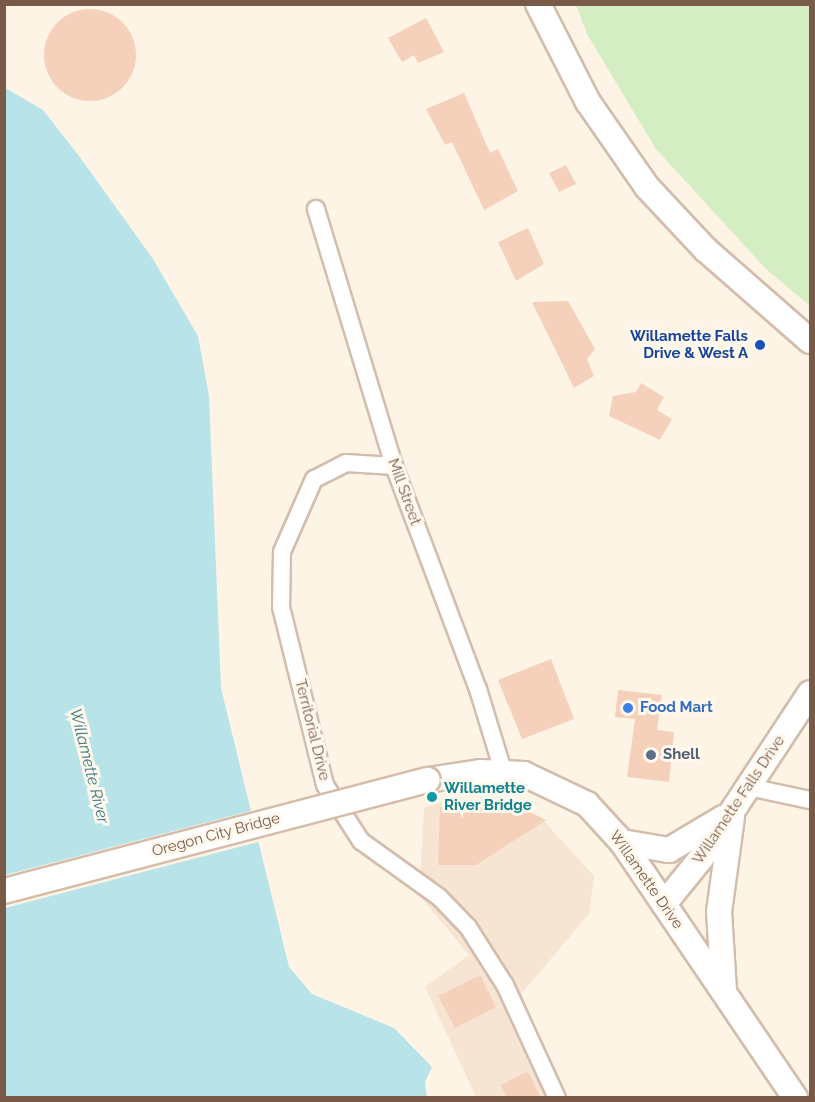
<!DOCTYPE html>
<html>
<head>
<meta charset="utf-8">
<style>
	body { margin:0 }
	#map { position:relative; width:815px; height:1102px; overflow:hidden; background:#fef4e5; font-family:Raleway,sans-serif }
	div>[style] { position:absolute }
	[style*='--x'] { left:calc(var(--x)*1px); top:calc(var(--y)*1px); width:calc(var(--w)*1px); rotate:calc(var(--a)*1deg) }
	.residential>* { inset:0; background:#f6e5d3 }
	.green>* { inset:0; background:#d4edc2 }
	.water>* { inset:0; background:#b8e3e9 }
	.pier>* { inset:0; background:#fef4e5 }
	.building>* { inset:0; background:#f5d1bb }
	.round { border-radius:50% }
	.roads { filter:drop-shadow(2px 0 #d3bdad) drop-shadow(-2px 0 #d3bdad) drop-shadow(0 2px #d3bdad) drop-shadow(0 -2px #d3bdad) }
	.minor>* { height:16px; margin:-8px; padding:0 8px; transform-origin:8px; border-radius:8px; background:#fff }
	.secondary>* { height:24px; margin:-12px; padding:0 12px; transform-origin:12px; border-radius:12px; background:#fff }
	.bridges { filter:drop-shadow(2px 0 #d6bdaa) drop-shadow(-2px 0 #d6bdaa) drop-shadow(0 2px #d6bdaa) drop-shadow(0 -2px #d6bdaa) }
	.secondary-bridge>* { height:24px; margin:-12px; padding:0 12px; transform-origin:12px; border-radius:12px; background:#fff }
	.dots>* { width:16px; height:16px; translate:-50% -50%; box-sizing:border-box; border:3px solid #fff8ed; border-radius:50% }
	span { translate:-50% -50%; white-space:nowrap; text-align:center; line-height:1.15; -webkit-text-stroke:6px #fff8ed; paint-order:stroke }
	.transit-label { font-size:15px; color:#164399; font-weight:700 }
	.right { translate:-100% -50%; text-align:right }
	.street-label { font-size:15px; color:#795948 }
	.shop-label { font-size:15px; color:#366cbe; font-weight:700 }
	.left { translate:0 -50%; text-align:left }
	.service-label { font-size:15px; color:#4e5e75; font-weight:700 }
	.culture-label { font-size:15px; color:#0d838f; font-weight:700 }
	.water-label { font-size:16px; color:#3d7b87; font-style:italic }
	.frame { position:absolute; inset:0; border:6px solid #795948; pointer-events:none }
</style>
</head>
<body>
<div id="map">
	<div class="residential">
		<i style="clip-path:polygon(438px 802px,519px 809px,543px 820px,594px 876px,589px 914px,509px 1008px,551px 1097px,476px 1097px,425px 987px,469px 955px,419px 895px,424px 808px)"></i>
	</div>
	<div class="green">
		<i style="clip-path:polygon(576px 5px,810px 5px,810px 306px,766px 269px,656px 149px,587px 34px)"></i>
	</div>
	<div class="water">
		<i style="clip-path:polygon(4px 87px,43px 110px,79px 156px,153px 259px,198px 336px,209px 396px,221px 688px,289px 967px,312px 994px,394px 1028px,432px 1067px,425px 1082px,427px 1097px,5px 1097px)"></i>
	</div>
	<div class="pier">
		<i style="clip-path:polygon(254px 810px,262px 841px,5px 908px,5px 875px)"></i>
	</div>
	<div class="building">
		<i class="round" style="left:44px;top:9px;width:92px;height:92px"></i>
		<i style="clip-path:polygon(426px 18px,444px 52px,418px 63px,414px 55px,402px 62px,388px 38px)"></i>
		<i style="clip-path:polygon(464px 93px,490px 153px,498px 149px,518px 191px,484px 210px,452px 142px,445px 145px,426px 109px)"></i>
		<i style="clip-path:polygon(566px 165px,576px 184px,559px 192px,549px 173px)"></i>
		<i style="clip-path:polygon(528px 228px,544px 264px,516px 281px,498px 242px)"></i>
		<i style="clip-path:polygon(568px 301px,595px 349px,587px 359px,594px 376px,574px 388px,532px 302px)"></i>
		<i style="clip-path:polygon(641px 383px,664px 397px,657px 410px,672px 419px,660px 440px,609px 416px,613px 396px,636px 392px)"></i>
		<i style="clip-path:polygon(551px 659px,574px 719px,522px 739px,498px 680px)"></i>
		<i style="clip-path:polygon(618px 690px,662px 695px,657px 730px,674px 732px,669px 782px,627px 777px,635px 719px,615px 717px)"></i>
		<i style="clip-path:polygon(440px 807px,530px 812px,546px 820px,476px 865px,438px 865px)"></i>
		<i style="clip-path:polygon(480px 975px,496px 1007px,455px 1028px,438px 996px)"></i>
		<i style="clip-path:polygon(528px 1071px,541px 1098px,507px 1098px,501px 1085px)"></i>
	</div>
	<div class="roads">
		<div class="minor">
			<i style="--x:316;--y:209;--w:269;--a:73.1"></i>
			<i style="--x:394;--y:466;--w:238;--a:69.4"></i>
			<i style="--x:478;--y:689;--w:86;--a:73"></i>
			<i style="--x:394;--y:466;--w:48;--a:-176.4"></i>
			<i style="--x:346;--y:463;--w:36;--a:153"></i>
			<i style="--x:314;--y:479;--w:80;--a:113.7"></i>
			<i style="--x:282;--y:552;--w:55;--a:91"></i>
			<i style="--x:281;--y:607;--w:183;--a:76.1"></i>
			<i style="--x:325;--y:785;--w:67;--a:57.3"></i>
			<i style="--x:361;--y:841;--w:96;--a:35.7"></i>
			<i style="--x:439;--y:897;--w:42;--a:46"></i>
			<i style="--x:468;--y:927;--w:69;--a:57.5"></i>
			<i style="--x:505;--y:985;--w:124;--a:65.3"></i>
			<i style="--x:749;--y:787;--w:62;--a:12"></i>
		</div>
		<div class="secondary">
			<i style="--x:538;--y:4;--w:110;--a:63"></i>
			<i style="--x:588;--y:102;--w:103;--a:55.2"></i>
			<i style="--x:647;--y:187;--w:86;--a:46.9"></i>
			<i style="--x:706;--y:250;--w:138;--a:41.2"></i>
			<i style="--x:428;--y:780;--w:54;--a:-8.6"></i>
			<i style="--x:481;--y:772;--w:43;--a:2.7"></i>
			<i style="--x:524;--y:774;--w:70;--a:25.5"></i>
			<i style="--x:587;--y:804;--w:52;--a:47.4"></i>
			<i style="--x:622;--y:842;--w:309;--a:55.9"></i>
			<i style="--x:622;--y:842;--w:48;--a:9.7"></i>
			<i style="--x:669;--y:850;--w:63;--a:-30.7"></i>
			<i style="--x:664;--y:904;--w:60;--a:-51"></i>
			<i style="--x:702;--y:857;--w:196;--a:-56.6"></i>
			<i style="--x:724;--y:991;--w:79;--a:-93.6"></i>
			<i style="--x:719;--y:912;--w:96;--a:-82.2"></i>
		</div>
	</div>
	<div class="bridges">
		<div class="secondary-bridge">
			<i style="--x:4;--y:891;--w:438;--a:-14.7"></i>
		</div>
	</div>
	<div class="dots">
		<i style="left:760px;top:345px;background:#1a4fb4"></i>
		<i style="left:628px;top:708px;background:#3f7fe0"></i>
		<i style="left:651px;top:755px;background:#5c6f8a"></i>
		<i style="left:432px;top:797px;background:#0f9aa8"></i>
	</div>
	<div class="transit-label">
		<span class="right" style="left:748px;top:345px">Willamette Falls<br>Drive &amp; West A</span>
	</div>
	<div class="street-label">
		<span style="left:404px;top:492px;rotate:70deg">Mill Street</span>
		<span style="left:312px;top:730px;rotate:76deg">Territorial Drive</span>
		<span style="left:739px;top:800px;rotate:-56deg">Willamette Falls Drive</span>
		<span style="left:216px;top:835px;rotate:-15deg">Oregon City Bridge</span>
		<span style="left:646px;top:880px;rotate:55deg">Willamette Drive</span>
	</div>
	<div class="shop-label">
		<span class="left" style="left:640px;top:708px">Food Mart</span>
	</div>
	<div class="service-label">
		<span class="left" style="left:663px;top:755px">Shell</span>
	</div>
	<div class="culture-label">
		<span class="left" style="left:444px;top:797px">Willamette<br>River Bridge</span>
	</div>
	<div class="water-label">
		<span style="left:89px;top:766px;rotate:76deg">Willamette River</span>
	</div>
	<div class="frame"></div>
</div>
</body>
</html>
